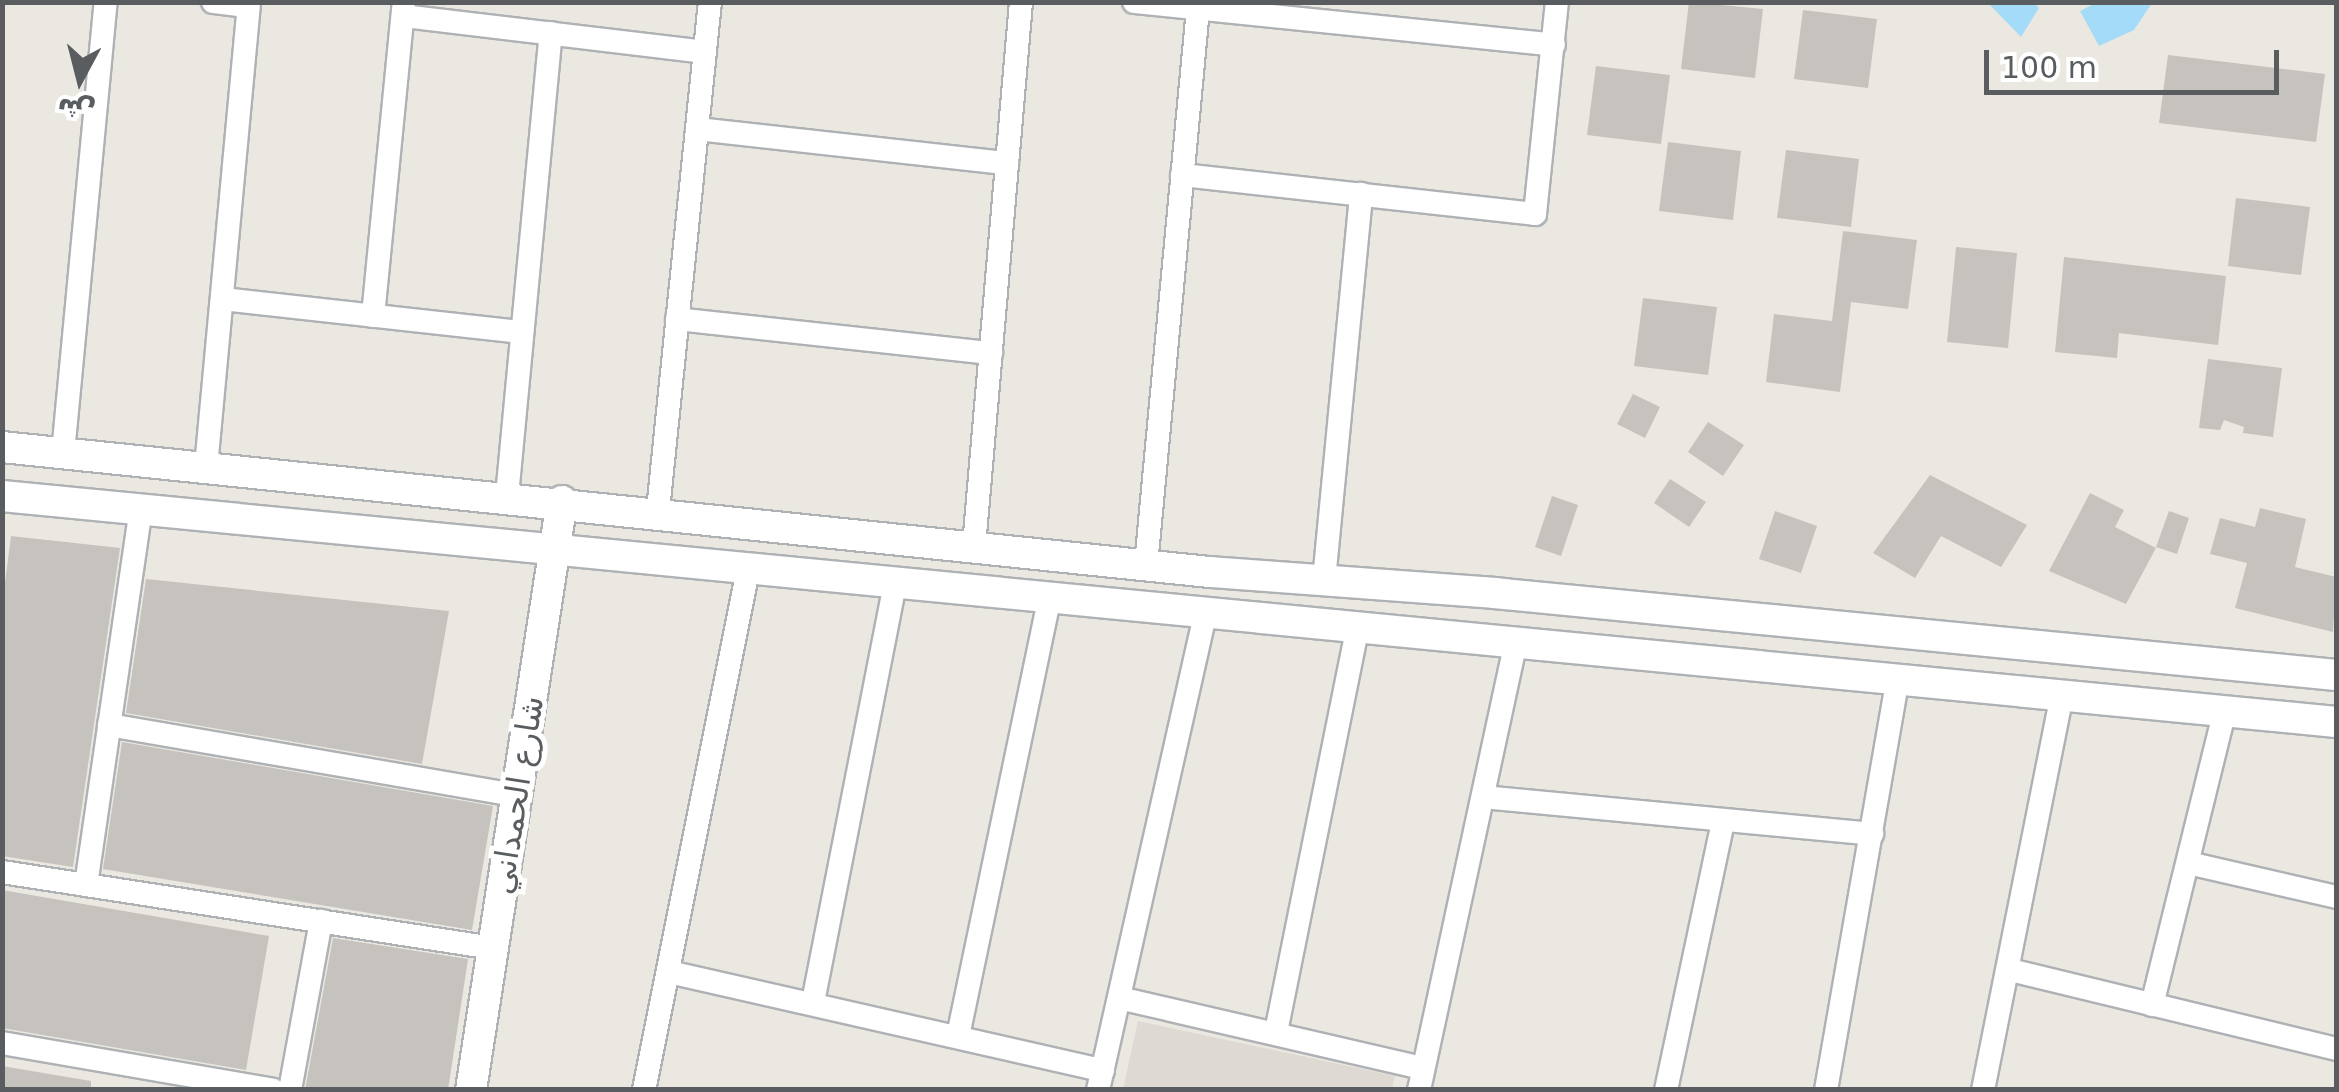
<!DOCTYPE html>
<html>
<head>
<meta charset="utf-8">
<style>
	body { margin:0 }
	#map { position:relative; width:2339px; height:1092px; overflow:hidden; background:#ebe8e1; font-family:"DejaVu Sans",Vazirmatn,sans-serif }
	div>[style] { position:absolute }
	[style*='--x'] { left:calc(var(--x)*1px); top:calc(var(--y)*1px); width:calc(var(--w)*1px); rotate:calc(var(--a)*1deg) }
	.education>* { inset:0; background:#ded9d2 }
	.water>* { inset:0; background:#a4dbf8 }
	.building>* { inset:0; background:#c6c3be }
	.roads { filter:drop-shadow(2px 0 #aeb2b5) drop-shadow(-2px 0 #aeb2b5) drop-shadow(0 2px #aeb2b5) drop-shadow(0 -2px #aeb2b5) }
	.minor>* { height:22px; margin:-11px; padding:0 11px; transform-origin:11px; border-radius:11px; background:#fff }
	.tertiary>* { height:30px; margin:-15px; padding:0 15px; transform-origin:15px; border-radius:15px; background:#fff }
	span { translate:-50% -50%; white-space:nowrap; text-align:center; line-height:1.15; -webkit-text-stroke:10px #fff; paint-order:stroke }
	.street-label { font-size:32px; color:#595d60 }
	.frame { position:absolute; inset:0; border:5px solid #595d60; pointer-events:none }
	.north { position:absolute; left:30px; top:30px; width:100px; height:100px; -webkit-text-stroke:8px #fff; paint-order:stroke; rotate:187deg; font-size:28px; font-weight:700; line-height:40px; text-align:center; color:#595d60 }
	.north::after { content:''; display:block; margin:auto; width:35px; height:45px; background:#595d60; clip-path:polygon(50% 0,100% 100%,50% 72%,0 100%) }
	.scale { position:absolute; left:1984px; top:50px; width:295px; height:45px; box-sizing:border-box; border:5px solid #595d60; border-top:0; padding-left:12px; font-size:30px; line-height:35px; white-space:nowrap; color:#595d60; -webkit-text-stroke:8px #fff; paint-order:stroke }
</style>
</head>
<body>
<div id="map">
	<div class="education">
		<i style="clip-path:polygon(1138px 1021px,1395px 1076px,1392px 1089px,1123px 1089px)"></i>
	</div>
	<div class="water">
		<i style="clip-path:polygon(1988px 3px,2034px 3px,2039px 8px,2021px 37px)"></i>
		<i style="clip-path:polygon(2096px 3px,2096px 2px,2152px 3px,2134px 30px,2099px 46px,2080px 11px)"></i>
	</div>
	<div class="building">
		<i style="clip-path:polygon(1689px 2px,1763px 9px,1755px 78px,1681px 69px)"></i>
		<i style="clip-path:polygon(1803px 10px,1877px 19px,1868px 88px,1794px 79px)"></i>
		<i style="clip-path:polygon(2168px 55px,2325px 74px,2316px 142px,2159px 123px)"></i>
		<i style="clip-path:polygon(1596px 66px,1670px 75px,1661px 144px,1587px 135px)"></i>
		<i style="clip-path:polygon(1668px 142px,1741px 151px,1733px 220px,1659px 211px)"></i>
		<i style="clip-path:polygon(1786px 150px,1859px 159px,1851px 227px,1777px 218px)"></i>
		<i style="clip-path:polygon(2236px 198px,2310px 207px,2301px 275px,2228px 266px)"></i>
		<i style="clip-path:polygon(1843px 231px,1917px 240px,1908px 309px,1851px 302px,1840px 392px,1766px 382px,1774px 314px,1832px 321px)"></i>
		<i style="clip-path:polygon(1956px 247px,2017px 253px,2008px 348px,1947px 342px)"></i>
		<i style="clip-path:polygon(2064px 257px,2226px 276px,2218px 345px,2119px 333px,2117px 358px,2055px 352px)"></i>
		<i style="clip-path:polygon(1643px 298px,1717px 307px,1708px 375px,1634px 366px)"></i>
		<i style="clip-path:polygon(2208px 359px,2282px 368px,2273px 437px,2243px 433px,2244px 427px,2224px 420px,2220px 430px,2199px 428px)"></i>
		<i style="clip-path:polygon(1633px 394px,1660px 407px,1645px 438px,1617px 424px)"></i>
		<i style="clip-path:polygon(1708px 422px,1744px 445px,1723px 476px,1688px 452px)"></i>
		<i style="clip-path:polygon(1930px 475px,2027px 525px,2001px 567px,1941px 536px,1915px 578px,1873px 553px)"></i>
		<i style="clip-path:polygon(1670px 479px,1706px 502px,1689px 527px,1654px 503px)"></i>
		<i style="clip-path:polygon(2090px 493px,2124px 510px,2115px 527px,2156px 548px,2126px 604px,2049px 571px)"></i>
		<i style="clip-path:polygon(1552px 496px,1578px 505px,1561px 556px,1535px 547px)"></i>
		<i style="clip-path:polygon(2260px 508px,2306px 519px,2295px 567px,2336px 577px,2333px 632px,2235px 608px,2247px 563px,2210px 554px,2220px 518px,2255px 527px)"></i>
		<i style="clip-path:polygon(1775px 511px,1817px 526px,1801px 573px,1759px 559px)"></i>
		<i style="clip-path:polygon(2169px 511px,2189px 518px,2177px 554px,2156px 547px)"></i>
		<i style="clip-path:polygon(11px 536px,120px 548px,73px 867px,2px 856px,2px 606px)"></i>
		<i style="clip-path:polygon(146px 579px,449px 611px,422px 764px,126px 713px)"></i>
		<i style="clip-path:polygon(122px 742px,493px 806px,472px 930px,103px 869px)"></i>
		<i style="clip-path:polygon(2px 890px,269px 936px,246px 1070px,2px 1028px)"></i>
		<i style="clip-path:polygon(333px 938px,468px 959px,448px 1090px,305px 1090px)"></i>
		<i style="clip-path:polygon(2px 1066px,91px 1081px,91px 1090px,2px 1090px)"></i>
	</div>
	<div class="roads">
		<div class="minor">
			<i style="--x:213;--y:2;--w:35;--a:7"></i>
			<i style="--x:1134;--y:2;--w:422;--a:5.8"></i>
			<i style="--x:403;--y:16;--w:304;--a:6.8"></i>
			<i style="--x:697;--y:129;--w:312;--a:6.3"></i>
			<i style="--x:1182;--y:175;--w:355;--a:6.3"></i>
			<i style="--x:1535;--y:214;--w:213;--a:-84.1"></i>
			<i style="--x:222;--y:299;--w:302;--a:6.3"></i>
			<i style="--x:373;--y:316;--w:316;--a:-84.4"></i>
			<i style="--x:677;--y:319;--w:316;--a:6.2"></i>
			<i style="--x:63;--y:453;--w:453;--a:-84.6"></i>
			<i style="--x:206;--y:467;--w:467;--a:-84.7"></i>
			<i style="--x:507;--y:496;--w:465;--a:-84.6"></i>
			<i style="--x:658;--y:510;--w:511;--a:-84.16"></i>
			<i style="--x:974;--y:546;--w:546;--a:-85.06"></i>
			<i style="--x:1146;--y:565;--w:558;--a:-84.66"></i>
			<i style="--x:1324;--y:580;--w:388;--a:-84.5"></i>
			<i style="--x:109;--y:725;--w:413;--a:9.8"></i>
			<i style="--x:1483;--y:797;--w:391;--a:5.4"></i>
			<i style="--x:2188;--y:863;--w:152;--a:12.9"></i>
			<i style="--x:2;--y:872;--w:497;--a:8.8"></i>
			<i style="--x:86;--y:885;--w:380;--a:-81.7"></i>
			<i style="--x:2010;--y:970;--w:335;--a:13.6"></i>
			<i style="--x:669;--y:972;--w:445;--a:12.8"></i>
			<i style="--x:1119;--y:998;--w:312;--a:13"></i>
			<i style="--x:813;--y:1002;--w:425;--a:-78.9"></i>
			<i style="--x:2152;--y:1005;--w:303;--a:-76.1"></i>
			<i style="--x:1276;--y:1032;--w:410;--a:-78.6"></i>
			<i style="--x:958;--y:1036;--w:445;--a:-78.2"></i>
			<i style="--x:2;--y:1043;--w:275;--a:9.8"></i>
			<i style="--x:290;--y:1090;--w:172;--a:-79.6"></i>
			<i style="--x:644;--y:1090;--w:530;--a:-78.69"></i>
			<i style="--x:1098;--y:1090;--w:487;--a:-77.3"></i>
			<i style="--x:1419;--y:1090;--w:457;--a:-77.8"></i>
			<i style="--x:1666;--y:1090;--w:274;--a:-78"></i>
			<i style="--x:1826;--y:1090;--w:418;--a:-80.1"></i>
			<i style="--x:1983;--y:1090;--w:403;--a:-78.7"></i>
		</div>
		<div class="tertiary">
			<i style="--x:2;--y:447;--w:1214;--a:5.91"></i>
			<i style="--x:1210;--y:572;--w:285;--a:4.2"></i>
			<i style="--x:1494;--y:593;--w:846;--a:5.56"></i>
			<i style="--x:2;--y:496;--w:2345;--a:5.53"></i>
			<i style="--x:471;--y:1090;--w:596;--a:-81.22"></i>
		</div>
	</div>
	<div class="street-label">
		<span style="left:517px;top:795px;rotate:-81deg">شارع الحمداني</span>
	</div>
	<div class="frame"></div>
	<div class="north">ش</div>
	<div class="scale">100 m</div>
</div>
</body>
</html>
